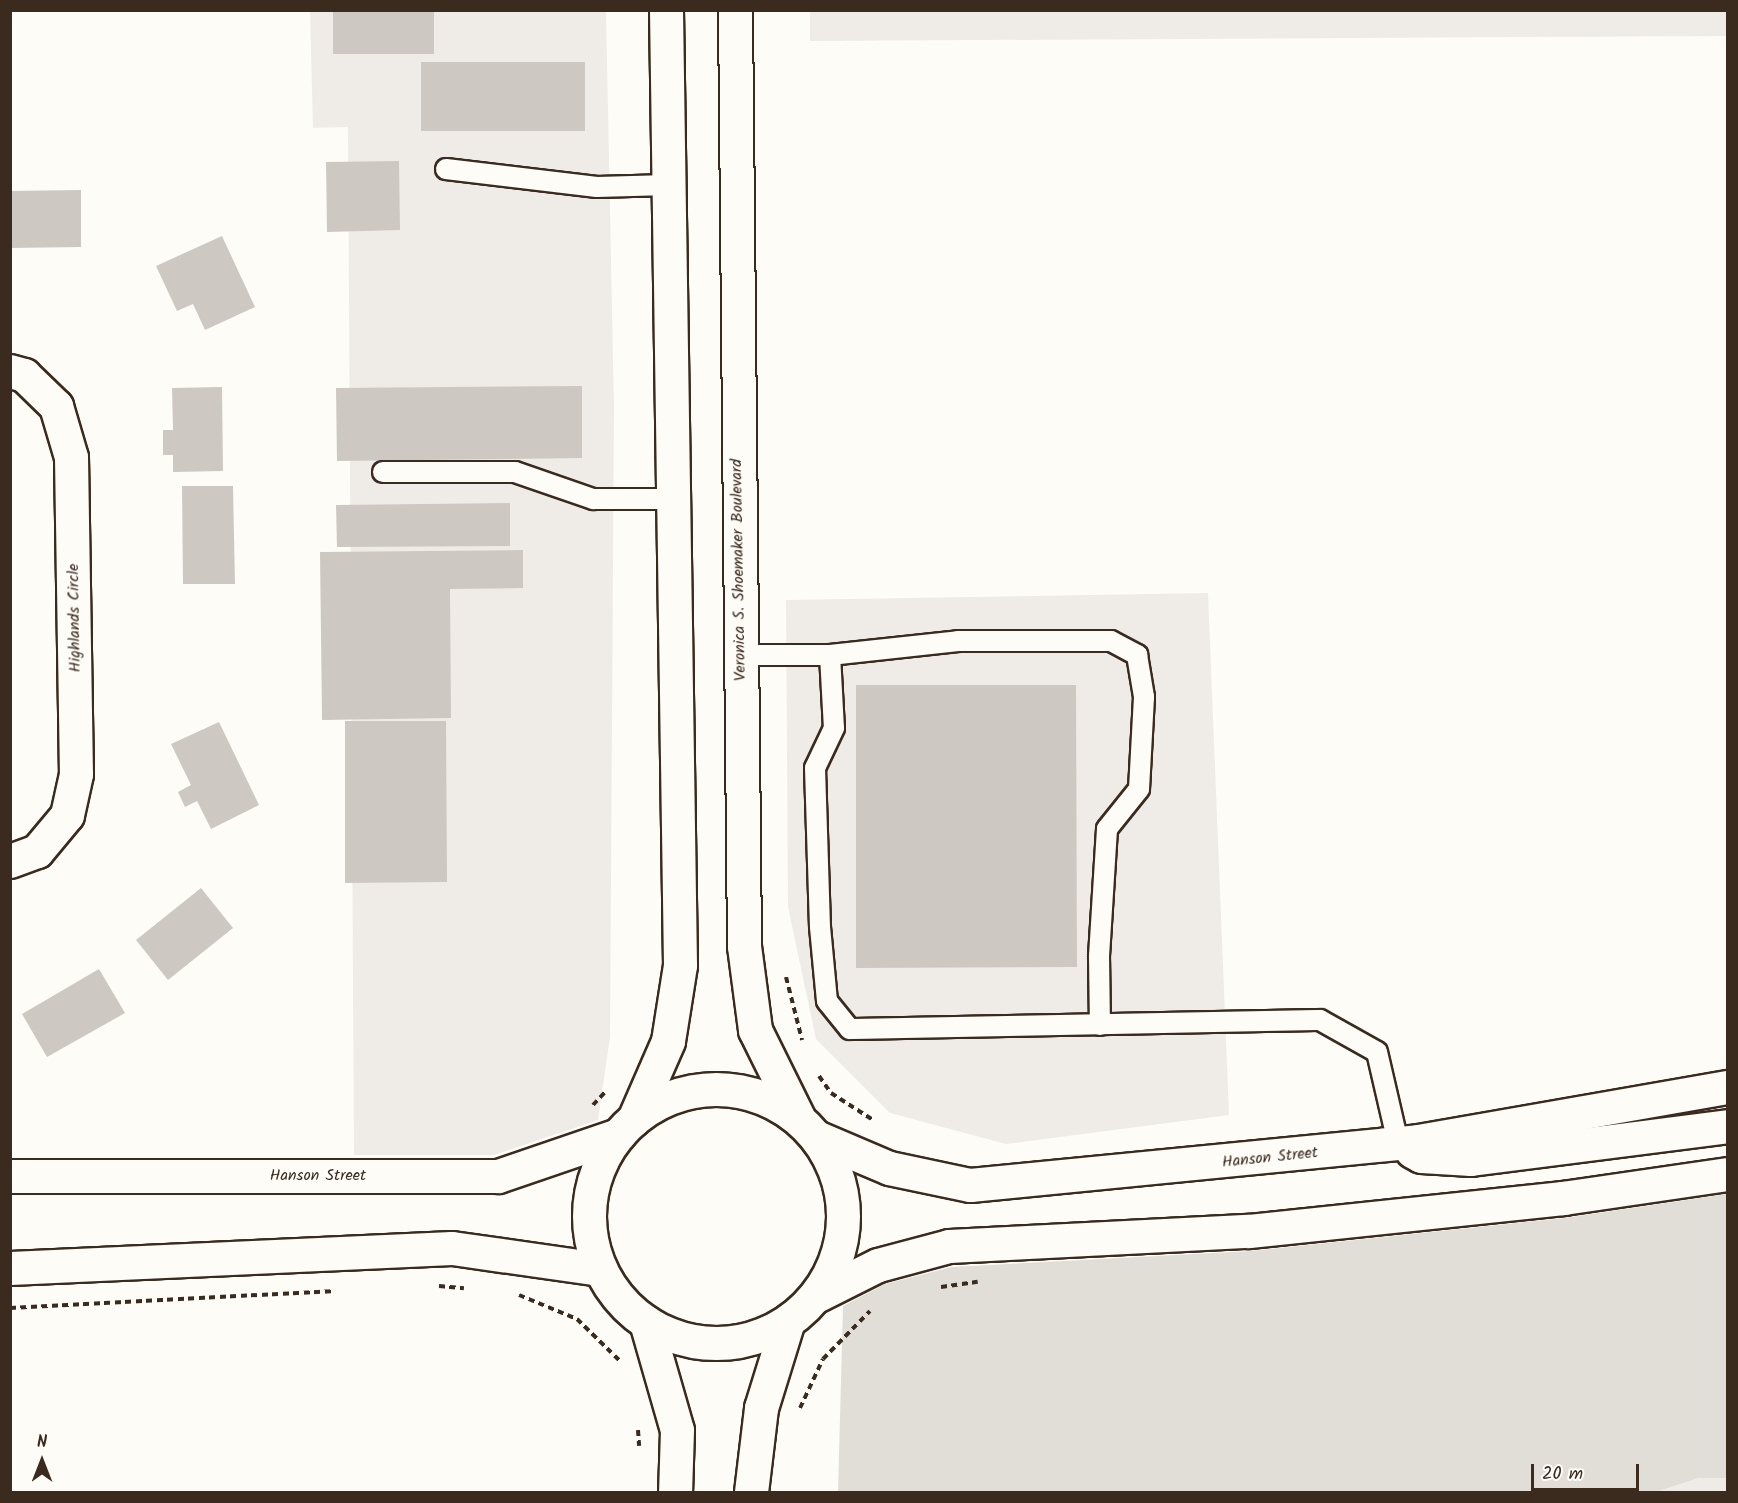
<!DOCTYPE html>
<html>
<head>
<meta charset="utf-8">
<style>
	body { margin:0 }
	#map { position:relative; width:1738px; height:1503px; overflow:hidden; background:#fdfcf7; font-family:Kalam,sans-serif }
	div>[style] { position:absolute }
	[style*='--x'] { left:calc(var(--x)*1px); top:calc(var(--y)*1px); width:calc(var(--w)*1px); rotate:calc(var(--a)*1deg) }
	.built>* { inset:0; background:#efece7 }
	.green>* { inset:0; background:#e1ded7 }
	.building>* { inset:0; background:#cdc8c2 }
	.path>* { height:4px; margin-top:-2px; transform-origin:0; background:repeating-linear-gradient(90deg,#3b2a1e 0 6px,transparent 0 10.5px) }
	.roads { filter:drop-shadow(2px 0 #3b2a1e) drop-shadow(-2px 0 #3b2a1e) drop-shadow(0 2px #3b2a1e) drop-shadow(0 -2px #3b2a1e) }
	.lane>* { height:20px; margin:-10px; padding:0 10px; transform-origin:10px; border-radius:10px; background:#fdfcf7 }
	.street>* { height:33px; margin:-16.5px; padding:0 16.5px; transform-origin:16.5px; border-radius:16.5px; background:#fdfcf7 }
	.secondary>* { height:33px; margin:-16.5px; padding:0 16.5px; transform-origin:16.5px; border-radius:16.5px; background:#fdfcf7 }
	.secondary>.ring { margin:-16.5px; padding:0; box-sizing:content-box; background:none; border:33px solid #fdfcf7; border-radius:50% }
	span { translate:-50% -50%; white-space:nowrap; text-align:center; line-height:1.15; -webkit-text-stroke:5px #fdfcf7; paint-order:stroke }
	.street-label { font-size:16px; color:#3b2a1e }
	.frame { position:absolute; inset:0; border:12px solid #3b2a1e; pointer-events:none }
	.north { position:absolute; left:12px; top:1431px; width:60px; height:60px; -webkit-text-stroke:4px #fdfcf7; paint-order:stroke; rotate:0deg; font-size:16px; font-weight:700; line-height:24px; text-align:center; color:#3b2a1e }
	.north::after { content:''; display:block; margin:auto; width:21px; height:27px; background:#3b2a1e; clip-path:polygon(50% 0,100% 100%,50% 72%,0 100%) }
	.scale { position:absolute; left:1531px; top:1464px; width:108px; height:27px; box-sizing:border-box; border:3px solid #3b2a1e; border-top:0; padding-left:8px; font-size:18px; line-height:21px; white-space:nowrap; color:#3b2a1e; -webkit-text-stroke:4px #fdfcf7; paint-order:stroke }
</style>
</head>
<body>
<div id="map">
	<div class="built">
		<i style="clip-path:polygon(310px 11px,606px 11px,614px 408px,610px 1037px,598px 1120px,494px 1155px,354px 1155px,348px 127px,313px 128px)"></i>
		<i style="clip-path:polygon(810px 11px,1727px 10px,1728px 36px,810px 41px)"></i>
		<i style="clip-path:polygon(1208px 593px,1229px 1115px,1006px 1144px,890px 1113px,816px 1039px,788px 907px,786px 600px)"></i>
		<i style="clip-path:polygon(1699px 1478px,1727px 1478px,1727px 1492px,1656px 1492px)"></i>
	</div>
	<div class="green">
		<i style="clip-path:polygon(1727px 1194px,1727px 1478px,1699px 1478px,1656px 1492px,838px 1492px,843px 1306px,885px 1284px,952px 1267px,1251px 1251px,1565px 1218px)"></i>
	</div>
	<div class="building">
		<i style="clip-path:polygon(333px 10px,434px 10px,434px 54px,333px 54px)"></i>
		<i style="clip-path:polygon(421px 62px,585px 62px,585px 131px,421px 131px)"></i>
		<i style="clip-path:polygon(399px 161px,400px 230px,327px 232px,326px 162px)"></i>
		<i style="clip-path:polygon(81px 190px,81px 247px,10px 248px,10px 191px)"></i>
		<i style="clip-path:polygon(222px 236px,255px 307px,205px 330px,193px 304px,177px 311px,156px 266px)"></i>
		<i style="clip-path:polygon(582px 386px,582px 458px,337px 461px,336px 388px)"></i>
		<i style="clip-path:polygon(222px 387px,223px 471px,173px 472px,173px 455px,163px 455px,163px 430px,173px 430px,172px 388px)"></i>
		<i style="clip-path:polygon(182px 486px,233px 486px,235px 584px,183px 584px)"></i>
		<i style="clip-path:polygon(510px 503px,510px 546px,337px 547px,336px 505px)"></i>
		<i style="clip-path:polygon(523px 550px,523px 588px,450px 589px,451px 718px,322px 720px,320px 552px)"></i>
		<i style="clip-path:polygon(856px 685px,1076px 685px,1077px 967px,856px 968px)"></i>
		<i style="clip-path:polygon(345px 721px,446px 721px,447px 882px,345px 883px)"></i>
		<i style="clip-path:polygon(219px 722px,259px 805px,211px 829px,197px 801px,185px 807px,178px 792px,191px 785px,171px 744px)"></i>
		<i style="clip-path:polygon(201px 888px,233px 928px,168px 980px,136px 940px)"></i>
		<i style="clip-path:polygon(99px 969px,125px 1013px,47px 1057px,22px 1014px)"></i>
	</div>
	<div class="path">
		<i style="--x:786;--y:977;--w:65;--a:75.7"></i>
		<i style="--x:819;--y:1076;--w:21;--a:55"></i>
		<i style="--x:831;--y:1093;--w:50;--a:32.7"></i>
		<i style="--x:593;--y:1105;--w:19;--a:-47"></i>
		<i style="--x:439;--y:1286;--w:25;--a:5"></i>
		<i style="--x:941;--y:1287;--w:37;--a:-8"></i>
		<i style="--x:519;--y:1295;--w:63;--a:22.5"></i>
		<i style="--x:577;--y:1319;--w:59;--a:44.3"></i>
		<i style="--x:10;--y:1308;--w:322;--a:-3"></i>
		<i style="--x:800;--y:1408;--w:54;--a:-64.9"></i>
		<i style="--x:823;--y:1359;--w:67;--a:-45.6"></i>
		<i style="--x:638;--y:1430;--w:16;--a:86"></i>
	</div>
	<div class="roads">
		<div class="lane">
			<i style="--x:446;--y:169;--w:152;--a:6.8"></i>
			<i style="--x:597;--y:187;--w:71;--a:-1.6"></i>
			<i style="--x:383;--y:472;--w:132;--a:0"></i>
			<i style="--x:515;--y:472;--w:83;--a:19.1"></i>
			<i style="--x:593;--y:499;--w:80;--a:0"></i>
			<i style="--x:740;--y:655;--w:90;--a:0"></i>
			<i style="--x:830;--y:655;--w:129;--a:-6.2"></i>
			<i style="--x:958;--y:641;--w:153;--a:0"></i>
			<i style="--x:1111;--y:641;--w:30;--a:28"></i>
			<i style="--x:1137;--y:655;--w:43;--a:80.5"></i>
			<i style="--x:1144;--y:697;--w:92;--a:93.1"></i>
			<i style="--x:1139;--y:789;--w:51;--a:128.7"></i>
			<i style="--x:1107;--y:829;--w:127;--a:93.6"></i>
			<i style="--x:1099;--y:956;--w:69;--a:89.2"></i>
			<i style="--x:830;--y:655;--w:73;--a:86.9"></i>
			<i style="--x:834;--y:728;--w:44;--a:115.4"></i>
			<i style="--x:815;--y:768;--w:159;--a:88.2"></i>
			<i style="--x:820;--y:927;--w:74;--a:84.6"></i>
			<i style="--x:827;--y:1001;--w:36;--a:51"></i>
			<i style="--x:850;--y:1029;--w:470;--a:-1.1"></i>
			<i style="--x:1320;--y:1020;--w:65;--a:29.3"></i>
			<i style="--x:1377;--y:1052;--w:93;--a:77"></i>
		</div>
		<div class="street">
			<i style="--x:10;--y:371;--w:15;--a:16"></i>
			<i style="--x:24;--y:375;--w:45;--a:44.1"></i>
			<i style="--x:56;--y:406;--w:53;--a:73.6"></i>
			<i style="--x:71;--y:457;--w:317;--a:89.1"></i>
			<i style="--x:76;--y:774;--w:42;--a:102.4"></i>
			<i style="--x:67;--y:815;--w:47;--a:129.8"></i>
			<i style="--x:37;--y:851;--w:29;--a:160"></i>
		</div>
		<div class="secondary">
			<i style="--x:735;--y:10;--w:936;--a:89.45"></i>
			<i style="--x:744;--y:946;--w:85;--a:82.5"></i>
			<i style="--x:755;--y:1030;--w:99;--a:63.7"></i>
			<i class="ring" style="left:589px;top:1089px;width:221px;height:221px"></i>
			<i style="--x:634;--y:1119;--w:85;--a:-66.4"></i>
			<i style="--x:668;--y:1041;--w:77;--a:-81"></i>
			<i style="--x:680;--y:965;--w:955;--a:-90.84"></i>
			<i style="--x:816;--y:1137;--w:79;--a:23"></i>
			<i style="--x:889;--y:1168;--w:83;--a:11.9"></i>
			<i style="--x:970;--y:1185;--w:450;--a:-5.6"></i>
			<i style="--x:1418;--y:1141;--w:315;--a:-9.9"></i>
			<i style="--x:1412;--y:1151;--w:10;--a:29"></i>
			<i style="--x:1421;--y:1156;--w:50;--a:3.4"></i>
			<i style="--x:1471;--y:1159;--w:259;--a:-7.3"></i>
			<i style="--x:10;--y:1176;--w:488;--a:0"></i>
			<i style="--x:498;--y:1176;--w:127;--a:-18.9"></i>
			<i style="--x:10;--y:1268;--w:442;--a:-2.6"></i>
			<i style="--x:452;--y:1248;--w:149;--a:8.1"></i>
			<i style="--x:816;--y:1296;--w:69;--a:-26.6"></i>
			<i style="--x:878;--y:1265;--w:73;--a:-15"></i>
			<i style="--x:949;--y:1246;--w:300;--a:-2.9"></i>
			<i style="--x:1249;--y:1231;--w:316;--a:-6"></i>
			<i style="--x:1563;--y:1198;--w:167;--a:-8.3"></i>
			<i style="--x:646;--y:1322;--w:112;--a:74"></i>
			<i style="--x:677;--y:1430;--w:62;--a:91.8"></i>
			<i style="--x:751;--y:1492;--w:85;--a:-83.2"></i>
			<i style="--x:761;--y:1408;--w:91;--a:-72.8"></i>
		</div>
	</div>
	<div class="street-label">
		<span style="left:739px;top:570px;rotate:-91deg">Veronica S. Shoemaker Boulevard</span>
		<span style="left:75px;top:618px;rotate:-91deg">Highlands Circle</span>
		<span style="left:1270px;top:1158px;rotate:-6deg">Hanson Street</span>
		<span style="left:318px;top:1176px">Hanson Street</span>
	</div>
	<div class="frame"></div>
	<div class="north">N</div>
	<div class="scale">20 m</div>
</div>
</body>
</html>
